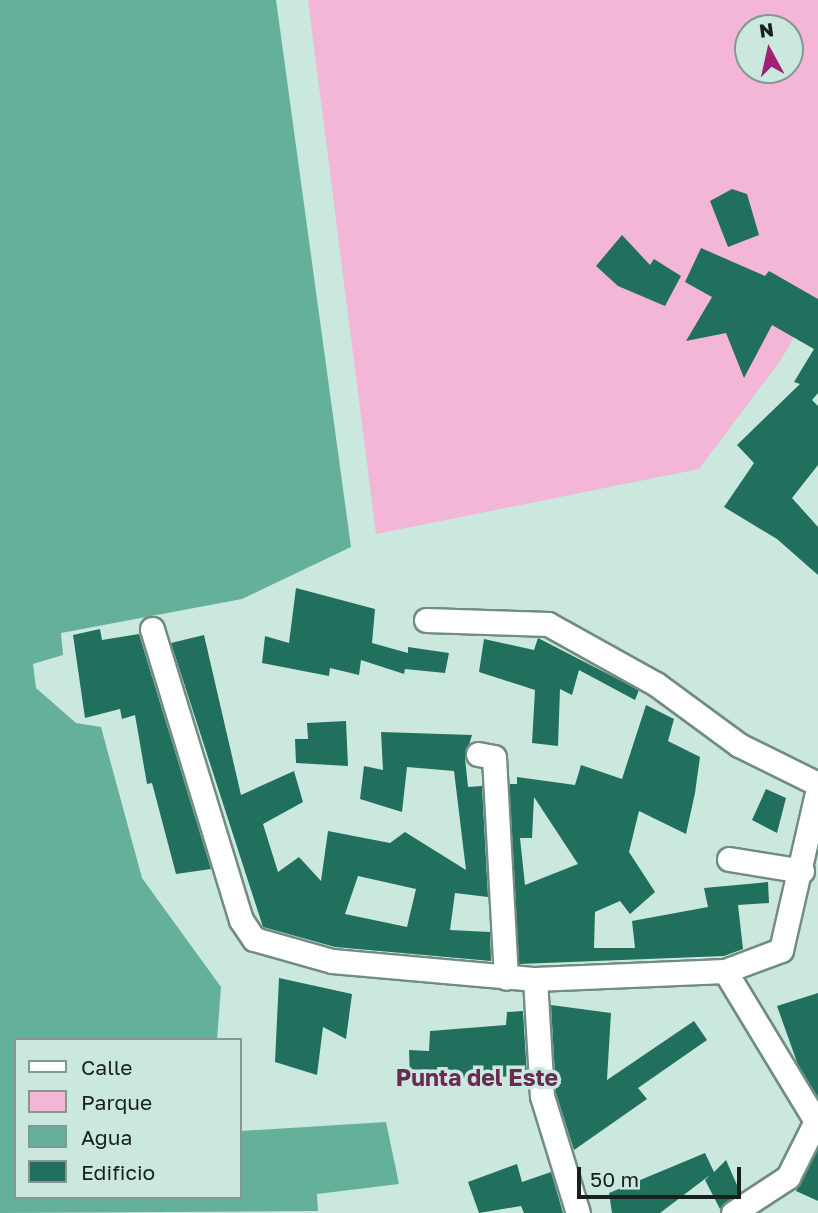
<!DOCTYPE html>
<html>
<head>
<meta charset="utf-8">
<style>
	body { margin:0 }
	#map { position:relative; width:818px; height:1213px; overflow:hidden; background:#cbe8df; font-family:"Golos Text",sans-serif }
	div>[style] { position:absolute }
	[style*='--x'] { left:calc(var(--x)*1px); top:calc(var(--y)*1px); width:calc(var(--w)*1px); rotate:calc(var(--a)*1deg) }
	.green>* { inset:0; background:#f3b6d7 }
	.water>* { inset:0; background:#65b09b }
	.building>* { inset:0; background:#20705d }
	.roads { filter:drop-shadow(2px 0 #718c83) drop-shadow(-2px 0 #718c83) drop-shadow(0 2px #718c83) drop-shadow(0 -2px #718c83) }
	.minor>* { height:23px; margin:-11.5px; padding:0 11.5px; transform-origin:11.5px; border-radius:11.5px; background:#fff }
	span { translate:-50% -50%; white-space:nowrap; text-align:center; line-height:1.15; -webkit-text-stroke:7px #cbe8df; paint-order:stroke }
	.neighbourhood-label { font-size:23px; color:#692c51; font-weight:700 }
	.legend { position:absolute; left:14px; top:1038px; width:228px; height:161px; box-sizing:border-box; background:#cbe8df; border:2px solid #839892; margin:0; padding:9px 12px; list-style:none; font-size:21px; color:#17211e }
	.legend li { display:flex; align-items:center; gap:14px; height:35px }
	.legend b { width:35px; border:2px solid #839892 }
	.north { position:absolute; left:734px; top:14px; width:70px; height:70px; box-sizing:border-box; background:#cbe8df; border:2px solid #839892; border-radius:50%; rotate:352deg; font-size:19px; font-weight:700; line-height:28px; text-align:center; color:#17211e }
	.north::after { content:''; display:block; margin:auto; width:24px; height:32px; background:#a02276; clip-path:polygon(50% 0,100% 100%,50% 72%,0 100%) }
	.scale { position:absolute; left:577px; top:1167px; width:164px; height:32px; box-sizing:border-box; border:4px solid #17211e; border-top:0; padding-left:9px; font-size:21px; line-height:24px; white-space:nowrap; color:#17211e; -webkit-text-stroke:5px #cbe8df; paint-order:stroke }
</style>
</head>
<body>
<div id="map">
	<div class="green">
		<i style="clip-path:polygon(evenodd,308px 0,818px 0,818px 297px,780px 361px,699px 469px,376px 534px,308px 0,748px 28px,790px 28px,790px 70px,748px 70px,748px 28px)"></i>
	</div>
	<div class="water">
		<i style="clip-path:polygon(0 0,276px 0,351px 547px,242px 599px,61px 633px,63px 655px,33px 664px,36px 688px,76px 723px,101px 727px,142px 878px,221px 987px,217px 1040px,16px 1040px,16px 1197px,240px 1197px,240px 1131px,386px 1122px,399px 1184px,317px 1194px,318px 1211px,0 1213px)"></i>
	</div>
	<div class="building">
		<i style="clip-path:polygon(732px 189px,747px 194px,759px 235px,728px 247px,710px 201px)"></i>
		<i style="clip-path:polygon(622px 235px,650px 265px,654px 259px,681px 276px,665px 306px,618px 286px,596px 266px)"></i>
		<i style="clip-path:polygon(701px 248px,765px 276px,769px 271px,818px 299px,818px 393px,812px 400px,818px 406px,818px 465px,792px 498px,818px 527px,818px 575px,777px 539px,724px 507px,754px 463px,737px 445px,800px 384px,794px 382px,814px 349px,772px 325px,744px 378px,726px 333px,686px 341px,712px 297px,685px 282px)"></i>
		<i style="clip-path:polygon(296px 588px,375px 609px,372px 643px,408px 653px,408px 647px,449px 653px,445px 673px,405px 669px,404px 674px,361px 660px,359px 675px,330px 668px,329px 676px,262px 663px,265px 636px,289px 643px)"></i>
		<i style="clip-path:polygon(100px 629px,102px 640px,139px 634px,211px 869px,176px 874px,152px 783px,147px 784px,135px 715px,122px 719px,120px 709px,85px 718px,73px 635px)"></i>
		<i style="clip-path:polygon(evenodd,204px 635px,241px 795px,294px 771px,303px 802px,263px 824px,278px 872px,299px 857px,321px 881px,328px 831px,390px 843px,405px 832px,466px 870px,454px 771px,407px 767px,402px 812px,360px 799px,364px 766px,383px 770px,381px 732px,472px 735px,465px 758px,468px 787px,482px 786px,488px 897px,455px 893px,450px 930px,490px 932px,491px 961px,335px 947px,263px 927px,171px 643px,204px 635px,358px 876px,416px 889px,407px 927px,345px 914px,358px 876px)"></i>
		<i style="clip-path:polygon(538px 638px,639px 690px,635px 700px,579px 670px,572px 695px,560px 689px,558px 746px,532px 743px,535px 690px,479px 672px,484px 639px,534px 650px)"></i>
		<i style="clip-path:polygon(evenodd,646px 705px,674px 719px,668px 741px,700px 757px,695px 793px,686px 834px,639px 811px,629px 852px,655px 892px,630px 914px,620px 901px,595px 912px,594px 948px,635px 948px,632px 921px,708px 907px,704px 888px,768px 882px,769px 903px,738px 905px,743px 949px,724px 956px,519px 964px,509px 784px,517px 784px,517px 777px,575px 785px,581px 765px,622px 779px,646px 705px,534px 797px,578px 864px,525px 885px,520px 838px,532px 838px,534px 797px)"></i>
		<i style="clip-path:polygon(346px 721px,348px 766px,296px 763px,295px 739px,308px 739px,307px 723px)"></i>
		<i style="clip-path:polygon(766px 789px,786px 798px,777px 833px,752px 820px)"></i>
		<i style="clip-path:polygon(279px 978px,352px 994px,346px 1039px,323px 1027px,317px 1075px,275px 1062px)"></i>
		<i style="clip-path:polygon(818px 993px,818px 1098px,798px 1065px,777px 1006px)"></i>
		<i style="clip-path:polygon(551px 1005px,611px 1013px,607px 1080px,694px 1021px,707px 1040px,638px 1088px,647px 1099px,574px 1150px,556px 1093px)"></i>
		<i style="clip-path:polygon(523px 1011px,527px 1076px,410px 1079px,409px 1050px,429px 1051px,430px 1031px,506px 1025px,507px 1012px)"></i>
		<i style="clip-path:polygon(818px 1148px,818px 1201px,796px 1191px)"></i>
		<i style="clip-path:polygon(705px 1153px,714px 1172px,726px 1160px,740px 1192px,720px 1209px,705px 1180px,710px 1175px,660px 1213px,612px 1213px,609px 1193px)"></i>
		<i style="clip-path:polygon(517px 1164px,522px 1182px,551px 1172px,563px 1213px,524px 1213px,521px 1206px,479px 1213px,468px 1182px)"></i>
	</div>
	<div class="roads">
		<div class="minor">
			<i style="--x:426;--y:620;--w:122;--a:1.9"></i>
			<i style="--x:548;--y:624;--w:124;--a:29.1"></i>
			<i style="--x:656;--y:684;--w:103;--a:36.3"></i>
			<i style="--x:739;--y:745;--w:88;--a:26.3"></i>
			<i style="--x:152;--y:629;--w:304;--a:73"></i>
			<i style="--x:241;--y:920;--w:23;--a:56"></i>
			<i style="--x:254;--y:939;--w:81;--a:15.8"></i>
			<i style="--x:332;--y:961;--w:204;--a:5.1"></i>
			<i style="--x:535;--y:979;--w:190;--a:-2.4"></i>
			<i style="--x:725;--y:971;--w:60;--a:-20.6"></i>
			<i style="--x:781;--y:950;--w:166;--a:-77.1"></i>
			<i style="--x:478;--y:754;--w:16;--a:11"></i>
			<i style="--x:494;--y:757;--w:221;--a:86.9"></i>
			<i style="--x:729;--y:859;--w:74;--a:9.3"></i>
			<i style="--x:725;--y:971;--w:172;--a:58.8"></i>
			<i style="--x:535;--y:979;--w:117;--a:86.6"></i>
			<i style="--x:542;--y:1096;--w:122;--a:72.9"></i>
			<i style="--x:733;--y:1213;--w:66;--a:-33.2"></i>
			<i style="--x:788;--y:1177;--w:67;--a:-63.4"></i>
		</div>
	</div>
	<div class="neighbourhood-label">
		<span style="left:477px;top:1077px">Punta del Este</span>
	</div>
	<ul class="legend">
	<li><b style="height:9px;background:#fff"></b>Calle</li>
	<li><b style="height:19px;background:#f3b6d7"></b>Parque</li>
	<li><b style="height:19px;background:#65b09b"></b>Agua</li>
	<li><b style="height:19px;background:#20705d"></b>Edificio</li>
	</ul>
	<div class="north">N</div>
	<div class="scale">50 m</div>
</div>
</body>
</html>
